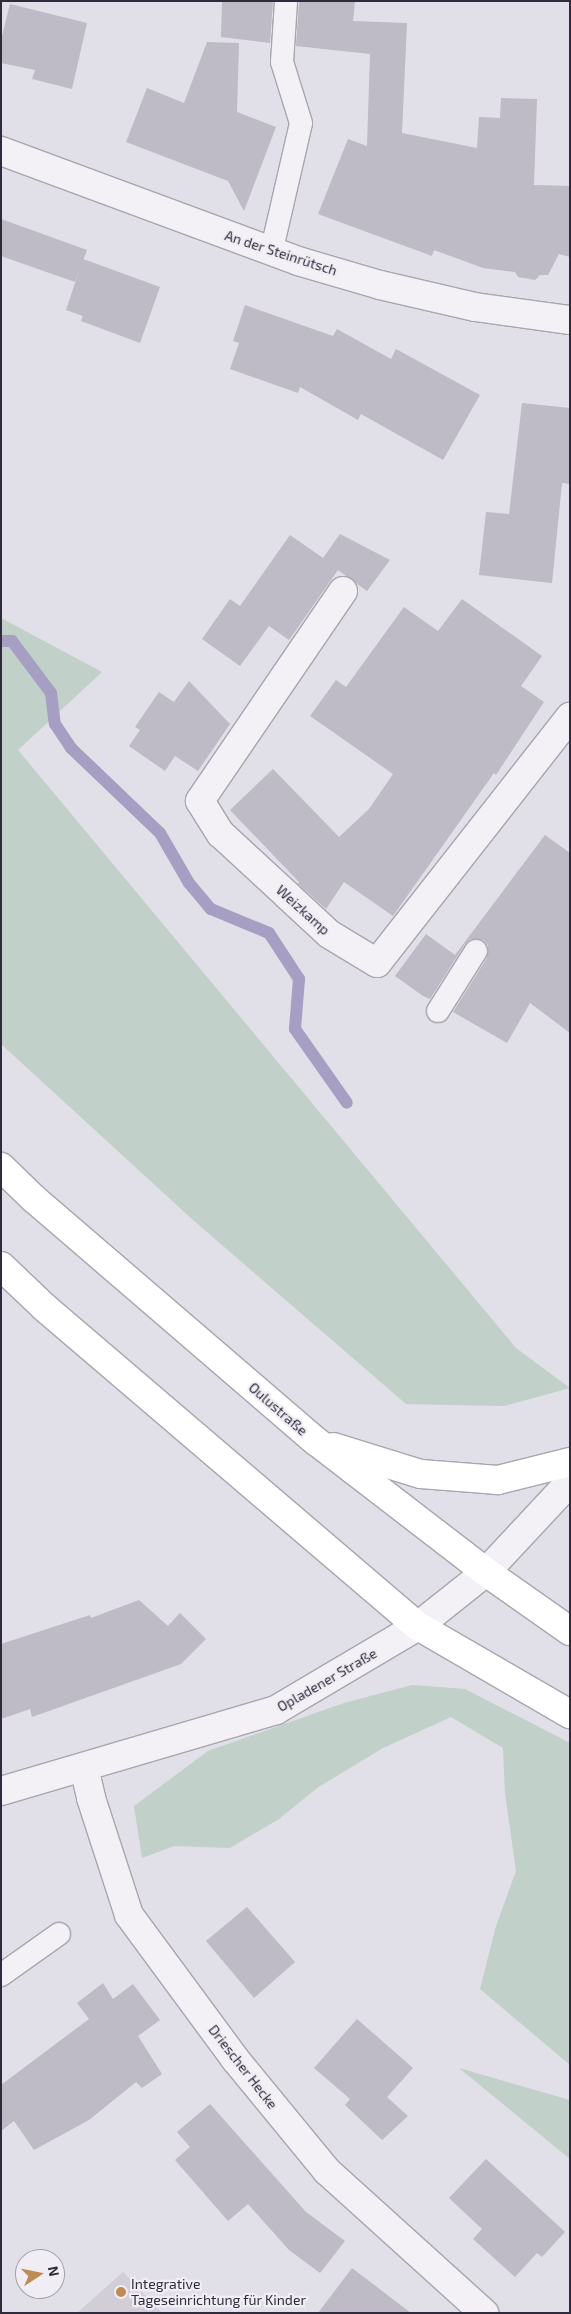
<!DOCTYPE html>
<html>
<head>
<meta charset="utf-8">
<style>
	body { margin:0 }
	#map { position:relative; width:571px; height:2314px; overflow:hidden; background:#e1dfe7; font-family:"Exo 2",sans-serif }
	div>[style] { position:absolute }
	[style*='--x'] { left:calc(var(--x)*1px); top:calc(var(--y)*1px); width:calc(var(--w)*1px); rotate:calc(var(--a)*1deg) }
	.built>* { inset:0; background:#d1ced8 }
	.green>* { inset:0; background:#c1d0c8 }
	.stream>* { height:12px; margin:-6px; padding:0 6px; transform-origin:6px; border-radius:6px; background:#a69ec3 }
	.building>* { inset:0; background:#bebac6 }
	.roads { filter:drop-shadow(1px 0 #a8a5b0) drop-shadow(-1px 0 #a8a5b0) drop-shadow(0 1px #a8a5b0) drop-shadow(0 -1px #a8a5b0) }
	.lane>* { height:22px; margin:-11px; padding:0 11px; transform-origin:11px; border-radius:11px; background:#f3f1f5 }
	.street>* { height:28px; margin:-14px; padding:0 14px; transform-origin:14px; border-radius:14px; background:#f3f1f5 }
	.secondary>* { height:28px; margin:-14px; padding:0 14px; transform-origin:14px; border-radius:14px; background:#fff }
	.dots>* { width:14px; height:14px; translate:-50% -50%; box-sizing:border-box; border:2px solid #f0eef4; border-radius:50% }
	span { translate:-50% -50%; white-space:nowrap; text-align:center; line-height:1.15; -webkit-text-stroke:4.5px #f0eef4; paint-order:stroke }
	.street-label { font-size:14px; color:#302a3c }
	.poi-label { font-size:14px; color:#302a3c }
	.left { translate:0 -50%; text-align:left }
	.frame { position:absolute; inset:0; border:2px solid #302a3c; pointer-events:none }
	.north { position:absolute; left:15px; top:2249px; width:50px; height:50px; box-sizing:border-box; background:#f0eef4; border:1px solid #a3a0aa; border-radius:50%; rotate:79deg; font-size:14px; font-weight:700; line-height:20px; text-align:center; color:#302a3c }
	.north::after { content:''; display:block; margin:auto; width:18px; height:22px; background:#be8c52; clip-path:polygon(50% 0,100% 100%,50% 72%,0 100%) }
</style>
</head>
<body>
<div id="map">
	<div class="built">
		<i style="clip-path:polygon(123px 2272px,162px 2313px,77px 2313px)"></i>
	</div>
	<div class="green">
		<i style="clip-path:polygon(1px 618px,102px 672px,18px 750px,516px 1348px,570px 1388px,504px 1406px,406px 1404px,193px 1220px,1px 1044px)"></i>
		<i style="clip-path:polygon(412px 1685px,465px 1689px,570px 1743px,570px 2065px,480px 1989px,496px 1926px,516px 1871px,505px 1793px,503px 1748px,451px 1717px,383px 1748px,317px 1788px,279px 1819px,230px 1848px,174px 1846px,142px 1858px,134px 1806px,208px 1751px,344px 1703px)"></i>
		<i style="clip-path:polygon(459px 2068px,570px 2100px,570px 2159px)"></i>
	</div>
	<div class="stream">
		<i style="--x:1;--y:641;--w:11;--a:0"></i>
		<i style="--x:12;--y:641;--w:65;--a:53.1"></i>
		<i style="--x:51;--y:693;--w:31;--a:83"></i>
		<i style="--x:55;--y:724;--w:29;--a:56"></i>
		<i style="--x:71;--y:748;--w:123;--a:43.7"></i>
		<i style="--x:160;--y:833;--w:58;--a:59.9"></i>
		<i style="--x:189;--y:883;--w:34;--a:50"></i>
		<i style="--x:211;--y:909;--w:63;--a:22.5"></i>
		<i style="--x:269;--y:933;--w:55;--a:56.9"></i>
		<i style="--x:299;--y:979;--w:50;--a:94.6"></i>
		<i style="--x:295;--y:1029;--w:90;--a:54.9"></i>
	</div>
	<div class="building">
		<i style="clip-path:polygon(222px 1px,273px 1px,270px 43px,221px 37px)"></i>
		<i style="clip-path:polygon(299px 1px,355px 1px,353px 21px,407px 23px,402px 133px,477px 148px,479px 117px,500px 118px,501px 98px,537px 99px,534px 185px,570px 186px,570px 257px,559px 254px,548px 275px,540px 275px,535px 280px,518px 277px,515px 272px,483px 268px,434px 250px,432px 256px,318px 214px,348px 139px,367px 146px,370px 54px,296px 46px)"></i>
		<i style="clip-path:polygon(10px 4px,87px 23px,72px 89px,32px 79px,35px 70px,1px 63px,1px 40px)"></i>
		<i style="clip-path:polygon(207px 42px,239px 43px,237px 112px,276px 127px,244px 211px,228px 181px,126px 142px,147px 88px,184px 103px)"></i>
		<i style="clip-path:polygon(1px 219px,87px 250px,75px 282px,1px 256px)"></i>
		<i style="clip-path:polygon(83px 259px,160px 287px,140px 343px,81px 321px,83px 316px,66px 310px)"></i>
		<i style="clip-path:polygon(245px 305px,333px 336px,337px 329px,391px 359px,396px 349px,480px 395px,443px 460px,361px 414px,358px 420px,300px 387px,298px 393px,230px 369px,239px 343px,233px 341px)"></i>
		<i style="clip-path:polygon(522px 403px,570px 408px,570px 484px,562px 483px,552px 583px,479px 575px,486px 512px,509px 514px)"></i>
		<i style="clip-path:polygon(340px 534px,390px 560px,367px 591px,338px 570px,289px 640px,269px 626px,240px 666px,202px 639px,230px 599px,240px 606px,290px 535px,323px 558px)"></i>
		<i style="clip-path:polygon(462px 599px,542px 656px,521px 686px,544px 702px,496px 775px,494px 773px,393px 916px,344px 882px,326px 909px,298px 884px,299px 882px,230px 810px,273px 769px,339px 837px,369px 809px,393px 774px,310px 716px,336px 680px,346px 687px,404px 607px,438px 631px)"></i>
		<i style="clip-path:polygon(189px 681px,230px 724px,198px 771px,175px 756px,165px 771px,129px 746px,140px 730px,135px 727px,159px 692px,174px 702px)"></i>
		<i style="clip-path:polygon(545px 835px,570px 853px,570px 1033px,530px 1003px,507px 1043px,453px 1012px,487px 958px,488px 945px,483px 940px,470px 939px,465px 944px,430px 999px,423px 996px,395px 976px,426px 934px,455px 955px)"></i>
		<i style="clip-path:polygon(139px 1600px,168px 1626px,180px 1613px,206px 1639px,181px 1664px,32px 1717px,30px 1709px,1px 1719px,1px 1644px,90px 1615px,91px 1618px)"></i>
		<i style="clip-path:polygon(247px 1907px,295px 1962px,254px 1998px,206px 1941px)"></i>
		<i style="clip-path:polygon(103px 1983px,113px 1999px,133px 1984px,160px 2020px,138px 2036px,162px 2074px,142px 2088px,136px 2082px,89px 2120px,34px 2150px,14px 2121px,1px 2131px,1px 2085px,89px 2019px,77px 2003px)"></i>
		<i style="clip-path:polygon(357px 2019px,413px 2068px,387px 2097px,408px 2116px,382px 2140px,345px 2105px,350px 2099px,314px 2068px)"></i>
		<i style="clip-path:polygon(210px 2104px,306px 2212px,345px 2241px,320px 2273px,289px 2250px,248px 2204px,228px 2221px,175px 2160px,190px 2147px,177px 2132px)"></i>
		<i style="clip-path:polygon(486px 2159px,565px 2232px,542px 2257px,537px 2253px,515px 2277px,473px 2239px,482px 2229px,449px 2198px)"></i>
		<i style="clip-path:polygon(352px 2268px,411px 2313px,318px 2313px)"></i>
	</div>
	<div class="roads">
		<div class="lane">
			<i style="--x:271;--y:253;--w:133;--a:-77"></i>
			<i style="--x:301;--y:123;--w:64;--a:-107.3"></i>
			<i style="--x:282;--y:62;--w:61;--a:-86.2"></i>
			<i style="--x:438;--y:1011;--w:71;--a:-57.7"></i>
			<i style="--x:1;--y:1975;--w:71;--a:-35.3"></i>
		</div>
		<div class="street">
			<i style="--x:1;--y:151;--w:317;--a:20.3"></i>
			<i style="--x:298;--y:261;--w:85;--a:16.3"></i>
			<i style="--x:380;--y:285;--w:98;--a:13"></i>
			<i style="--x:475;--y:307;--w:96;--a:7.8"></i>
			<i style="--x:343;--y:591;--w:254;--a:124.3"></i>
			<i style="--x:200;--y:801;--w:39;--a:58"></i>
			<i style="--x:221;--y:834;--w:90;--a:42.7"></i>
			<i style="--x:287;--y:895;--w:57;--a:42.9"></i>
			<i style="--x:329;--y:934;--w:56;--a:31.1"></i>
			<i style="--x:377;--y:963;--w:313;--a:-51.9"></i>
			<i style="--x:84;--y:1767;--w:32;--a:77"></i>
			<i style="--x:91;--y:1798;--w:123;--a:72"></i>
			<i style="--x:129;--y:1915;--w:179;--a:53.6"></i>
			<i style="--x:235;--y:2059;--w:145;--a:50.6"></i>
			<i style="--x:327;--y:2171;--w:212;--a:42.1"></i>
			<i style="--x:1;--y:1791;--w:287;--a:-16.4"></i>
			<i style="--x:276;--y:1710;--w:165;--a:-30.6"></i>
			<i style="--x:418;--y:1626;--w:87;--a:-38.5"></i>
			<i style="--x:486;--y:1572;--w:123;--a:-47"></i>
		</div>
		<div class="secondary">
			<i style="--x:1;--y:1167;--w:45;--a:44.1"></i>
			<i style="--x:33;--y:1198;--w:374;--a:40.7"></i>
			<i style="--x:317;--y:1442;--w:213;--a:37.6"></i>
			<i style="--x:486;--y:1572;--w:103;--a:35.1"></i>
			<i style="--x:1;--y:1266;--w:59;--a:43.6"></i>
			<i style="--x:44;--y:1307;--w:492;--a:40.5"></i>
			<i style="--x:418;--y:1626;--w:176;--a:30.1"></i>
			<i style="--x:333;--y:1447;--w:92;--a:17.1"></i>
			<i style="--x:421;--y:1474;--w:77;--a:4.5"></i>
			<i style="--x:498;--y:1480;--w:74;--a:-14"></i>
		</div>
	</div>
	<div class="dots">
		<i style="left:121px;top:2292px;background:#be8c52"></i>
	</div>
	<div class="street-label">
		<span style="left:281px;top:253px;rotate:18deg">An der Steinrütsch</span>
		<span style="left:303px;top:910px;rotate:42deg">Weizkamp</span>
		<span style="left:278px;top:1409px;rotate:41deg">Oulustraße</span>
		<span style="left:327px;top:1680px;rotate:-30deg">Opladener Straße</span>
		<span style="left:243px;top:2067px;rotate:52deg">Driescher Hecke</span>
	</div>
	<div class="poi-label">
		<span class="left" style="left:131px;top:2292px">Integrative<br>Tageseinrichtung für Kinder</span>
	</div>
	<div class="frame"></div>
	<div class="north">N</div>
</div>
</body>
</html>
